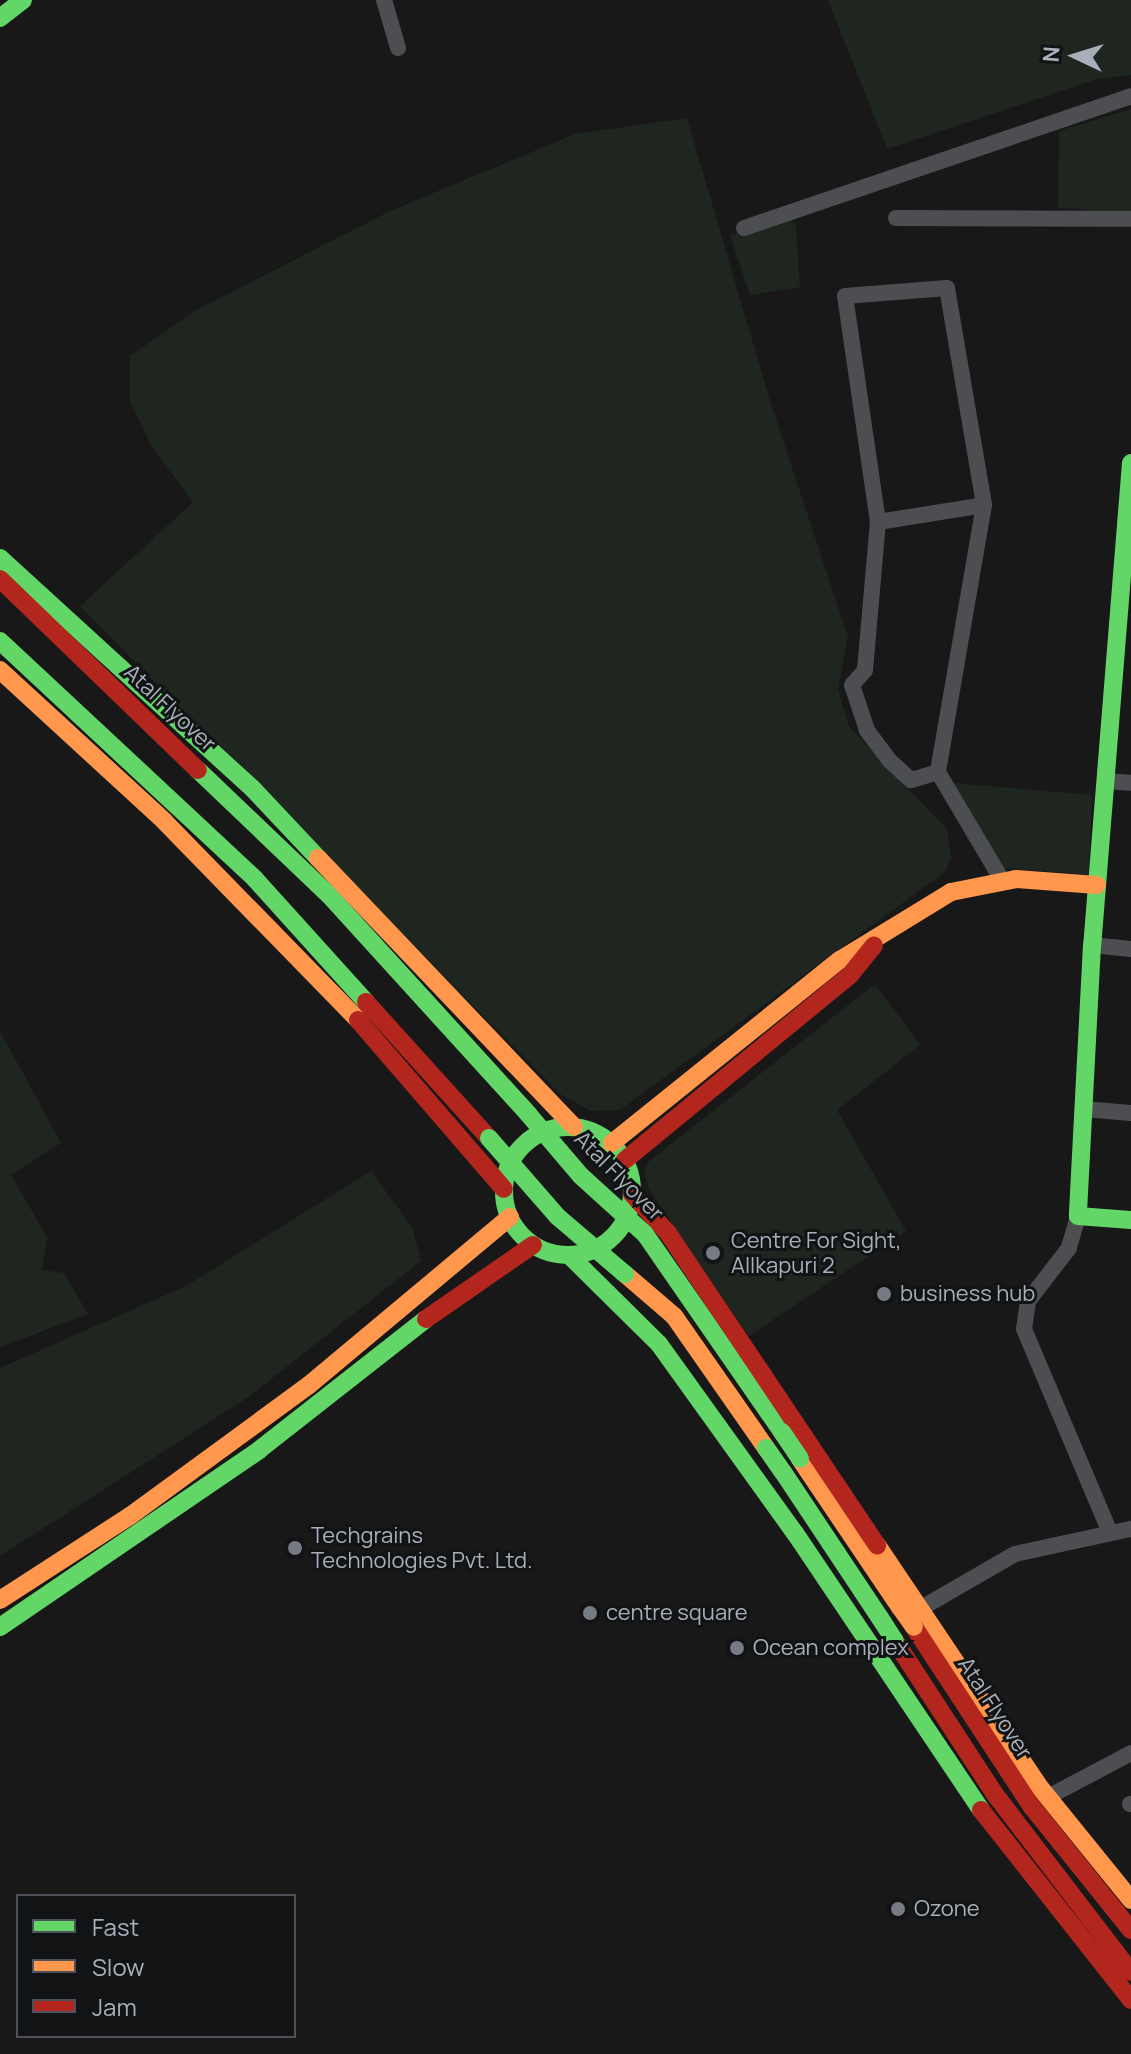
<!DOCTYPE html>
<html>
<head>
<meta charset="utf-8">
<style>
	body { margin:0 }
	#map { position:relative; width:1131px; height:2054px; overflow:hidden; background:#181819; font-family:Manrope,sans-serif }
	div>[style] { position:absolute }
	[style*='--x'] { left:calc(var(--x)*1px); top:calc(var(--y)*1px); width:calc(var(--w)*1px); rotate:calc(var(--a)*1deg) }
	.green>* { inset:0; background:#1e261f }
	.street>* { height:16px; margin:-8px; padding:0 8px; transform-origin:8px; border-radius:8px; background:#4c4e52 }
	.fast>* { height:18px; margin:-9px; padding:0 9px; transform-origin:9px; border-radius:9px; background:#63d668 }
	.fast>.ring { margin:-9px; padding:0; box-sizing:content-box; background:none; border:18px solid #63d668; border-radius:50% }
	.slow>* { height:18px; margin:-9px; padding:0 9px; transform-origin:9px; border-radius:9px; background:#ff974d }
	.jam>* { height:18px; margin:-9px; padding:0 9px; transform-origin:9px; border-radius:9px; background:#b3261e }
	.fast-bridge>* { height:18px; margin:-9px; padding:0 9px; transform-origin:9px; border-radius:9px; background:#63d668 }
	.slow-bridge>* { height:18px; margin:-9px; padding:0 9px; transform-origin:9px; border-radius:9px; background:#ff974d }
	.dots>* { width:22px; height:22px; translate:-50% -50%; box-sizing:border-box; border:4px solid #121315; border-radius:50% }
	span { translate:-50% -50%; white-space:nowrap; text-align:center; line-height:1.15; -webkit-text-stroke:6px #121315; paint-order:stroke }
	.street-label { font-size:22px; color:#a9afba }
	.poi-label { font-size:22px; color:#a9afba }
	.left { translate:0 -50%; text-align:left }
	.legend { position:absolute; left:16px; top:1894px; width:280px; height:144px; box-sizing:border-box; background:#121315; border:2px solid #4e5157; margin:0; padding:10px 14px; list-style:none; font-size:24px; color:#a9afba }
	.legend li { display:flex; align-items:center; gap:16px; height:40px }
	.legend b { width:40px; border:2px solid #4e5157 }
	.north { position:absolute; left:1035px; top:16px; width:80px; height:80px; -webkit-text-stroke:6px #121315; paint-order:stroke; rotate:274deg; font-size:22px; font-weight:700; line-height:32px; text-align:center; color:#a9afba }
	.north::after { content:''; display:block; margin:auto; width:28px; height:36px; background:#a9afba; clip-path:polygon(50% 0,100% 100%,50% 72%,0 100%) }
</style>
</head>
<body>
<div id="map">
	<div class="green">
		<i style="clip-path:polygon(828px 0,1131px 0,1131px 75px,1097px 79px,887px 149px)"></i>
		<i style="clip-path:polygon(1131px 109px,1131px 211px,1058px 208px,1059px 131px)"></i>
		<i style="clip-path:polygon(687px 118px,770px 401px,848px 637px,838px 689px,849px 727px,947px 829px,951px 857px,945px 872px,620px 1110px,591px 1111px,561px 1095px,80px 606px,193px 502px,153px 449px,130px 402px,130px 356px,196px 310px,388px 212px,575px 134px)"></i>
		<i style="clip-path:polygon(790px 218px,796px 227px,800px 287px,750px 295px,730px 235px)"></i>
		<i style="clip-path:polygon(954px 783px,1092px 795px,1089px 875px,1003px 868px)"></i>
		<i style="clip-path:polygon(875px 984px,920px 1045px,837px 1110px,906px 1231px,749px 1336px,650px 1191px,644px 1174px,648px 1162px)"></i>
		<i style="clip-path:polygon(0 1031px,61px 1143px,11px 1175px,47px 1237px,42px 1270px,64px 1273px,88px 1314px,0 1347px)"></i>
		<i style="clip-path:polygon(371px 1171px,412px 1227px,421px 1261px,247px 1398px,0 1556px,0 1368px,186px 1286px)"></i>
	</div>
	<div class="street">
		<i style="--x:384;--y:0;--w:50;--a:73.7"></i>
		<i style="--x:896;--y:218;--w:235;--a:0.2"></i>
		<i style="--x:744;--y:228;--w:409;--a:-18.8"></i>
		<i style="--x:878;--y:522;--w:107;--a:-9.1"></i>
		<i style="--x:938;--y:772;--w:28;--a:163"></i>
		<i style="--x:911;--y:780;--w:28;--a:-138"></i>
		<i style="--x:890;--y:761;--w:39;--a:-127"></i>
		<i style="--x:867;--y:730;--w:47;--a:-108.4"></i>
		<i style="--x:852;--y:685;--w:20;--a:-49"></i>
		<i style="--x:865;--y:670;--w:149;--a:-85"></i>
		<i style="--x:878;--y:522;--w:228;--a:-98.3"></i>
		<i style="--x:845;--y:296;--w:102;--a:-4.5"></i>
		<i style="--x:947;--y:288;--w:220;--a:80.3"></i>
		<i style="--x:984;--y:505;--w:271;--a:99.8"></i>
		<i style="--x:938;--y:772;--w:128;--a:59.4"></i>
		<i style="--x:1105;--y:781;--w:26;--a:4"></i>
		<i style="--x:1092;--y:945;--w:39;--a:6"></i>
		<i style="--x:1084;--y:1109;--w:47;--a:4.9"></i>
		<i style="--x:1078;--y:1216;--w:33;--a:106"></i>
		<i style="--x:1069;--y:1248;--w:67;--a:127.7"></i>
		<i style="--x:1028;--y:1301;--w:28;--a:98"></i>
		<i style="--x:1024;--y:1329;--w:221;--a:67.1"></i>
		<i style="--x:911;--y:1614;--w:120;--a:-30"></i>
		<i style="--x:1015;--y:1554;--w:119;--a:-12.2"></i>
		<i style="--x:1048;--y:1797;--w:94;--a:-27.9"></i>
		<i style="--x:1130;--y:1804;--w:1;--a:0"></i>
	</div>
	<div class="fast">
		<i style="--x:0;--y:18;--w:29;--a:-38"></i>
		<i style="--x:1131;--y:463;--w:484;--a:94.6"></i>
		<i style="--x:1092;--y:945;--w:271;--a:93"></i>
		<i style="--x:1078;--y:1216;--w:53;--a:4.3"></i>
		<i style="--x:0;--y:558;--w:341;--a:42.4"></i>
		<i style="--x:252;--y:788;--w:96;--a:46.7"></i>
		<i style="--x:0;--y:641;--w:349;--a:43"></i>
		<i style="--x:255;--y:879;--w:166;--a:47.9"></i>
		<i style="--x:198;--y:770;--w:181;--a:43.7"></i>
		<i style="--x:329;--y:895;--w:297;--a:47.7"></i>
		<i class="ring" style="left:504px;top:1127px;width:110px;height:110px"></i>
		<i style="--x:645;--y:1234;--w:241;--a:55.3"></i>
		<i style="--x:570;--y:1256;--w:125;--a:44.7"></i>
		<i style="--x:659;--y:1344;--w:233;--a:54.3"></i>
		<i style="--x:795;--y:1533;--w:334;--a:56.1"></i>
		<i style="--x:783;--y:1472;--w:175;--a:56.4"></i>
		<i style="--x:0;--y:1627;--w:314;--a:-34.3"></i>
		<i style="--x:259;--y:1450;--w:212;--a:-38.1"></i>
	</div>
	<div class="slow">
		<i style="--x:0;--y:670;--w:223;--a:42.6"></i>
		<i style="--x:164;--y:821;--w:278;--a:45.7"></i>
		<i style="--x:318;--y:858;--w:371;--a:46.4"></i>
		<i style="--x:612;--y:1143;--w:292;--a:-38.8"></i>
		<i style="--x:840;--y:960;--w:130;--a:-31.5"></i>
		<i style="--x:951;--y:892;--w:66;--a:-11.3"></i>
		<i style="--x:1016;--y:879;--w:81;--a:4.2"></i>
		<i style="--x:625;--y:1274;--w:65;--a:40.6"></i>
		<i style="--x:674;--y:1316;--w:161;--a:55.1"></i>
		<i style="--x:800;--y:1459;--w:179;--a:56"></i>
		<i style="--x:877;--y:1545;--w:289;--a:56.1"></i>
		<i style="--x:1038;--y:1785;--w:148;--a:51"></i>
		<i style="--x:0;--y:1600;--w:155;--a:-32.9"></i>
		<i style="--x:130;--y:1516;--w:222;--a:-36.2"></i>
		<i style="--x:309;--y:1385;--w:262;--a:-39.9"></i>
	</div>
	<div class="jam">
		<i style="--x:0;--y:579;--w:275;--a:44"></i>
		<i style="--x:366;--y:1002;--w:183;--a:47.9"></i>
		<i style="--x:358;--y:1020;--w:223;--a:49.2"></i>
		<i style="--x:625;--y:1160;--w:291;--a:-39.4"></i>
		<i style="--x:850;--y:975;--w:38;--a:-51"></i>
		<i style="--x:632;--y:1194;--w:53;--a:47.3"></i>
		<i style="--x:668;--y:1233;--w:376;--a:56.2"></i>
		<i style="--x:426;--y:1319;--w:130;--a:-34.7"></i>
		<i style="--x:914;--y:1627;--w:215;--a:56.8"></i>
		<i style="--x:1032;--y:1807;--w:158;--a:51.2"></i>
		<i style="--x:895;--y:1641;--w:181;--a:56.9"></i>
		<i style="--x:994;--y:1793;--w:225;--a:52.6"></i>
		<i style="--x:981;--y:1810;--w:242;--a:51.7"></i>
	</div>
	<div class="fast-bridge">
		<i style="--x:529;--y:1115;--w:80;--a:49.6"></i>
		<i style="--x:581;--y:1176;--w:86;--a:42.2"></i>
		<i style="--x:489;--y:1138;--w:105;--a:48.9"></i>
		<i style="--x:558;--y:1217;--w:88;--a:40.4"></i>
		<i style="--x:782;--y:1432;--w:32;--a:56"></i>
		<i style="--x:766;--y:1448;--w:29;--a:55"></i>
		<i style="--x:880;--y:1618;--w:27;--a:57"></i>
	</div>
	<div class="slow-bridge">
		<i style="--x:900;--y:1607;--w:24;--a:55"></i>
	</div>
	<div class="dots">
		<i style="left:713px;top:1253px;background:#767a82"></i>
		<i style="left:884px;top:1294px;background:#767a82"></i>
		<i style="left:295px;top:1548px;background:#767a82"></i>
		<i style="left:590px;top:1613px;background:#767a82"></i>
		<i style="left:737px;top:1648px;background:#767a82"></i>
		<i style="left:898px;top:1909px;background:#767a82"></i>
	</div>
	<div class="street-label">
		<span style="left:170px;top:708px;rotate:43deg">Atal Flyover</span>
		<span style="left:619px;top:1176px;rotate:45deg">Atal Flyover</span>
		<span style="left:995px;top:1708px;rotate:57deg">Atal Flyover</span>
	</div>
	<div class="poi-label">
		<span class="left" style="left:731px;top:1253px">Centre For Sight,<br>Allkapuri 2</span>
		<span class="left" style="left:900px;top:1294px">business hub</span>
		<span class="left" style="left:311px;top:1548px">Techgrains<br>Technologies Pvt. Ltd.</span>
		<span class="left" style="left:606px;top:1613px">centre square</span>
		<span class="left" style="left:753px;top:1648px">Ocean complex</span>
		<span class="left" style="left:914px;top:1909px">Ozone</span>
	</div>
	<ul class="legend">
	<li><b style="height:10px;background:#63d668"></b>Fast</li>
	<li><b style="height:10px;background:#ff974d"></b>Slow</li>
	<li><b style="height:10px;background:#b3261e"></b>Jam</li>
	</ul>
	<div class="north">N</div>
</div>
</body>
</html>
